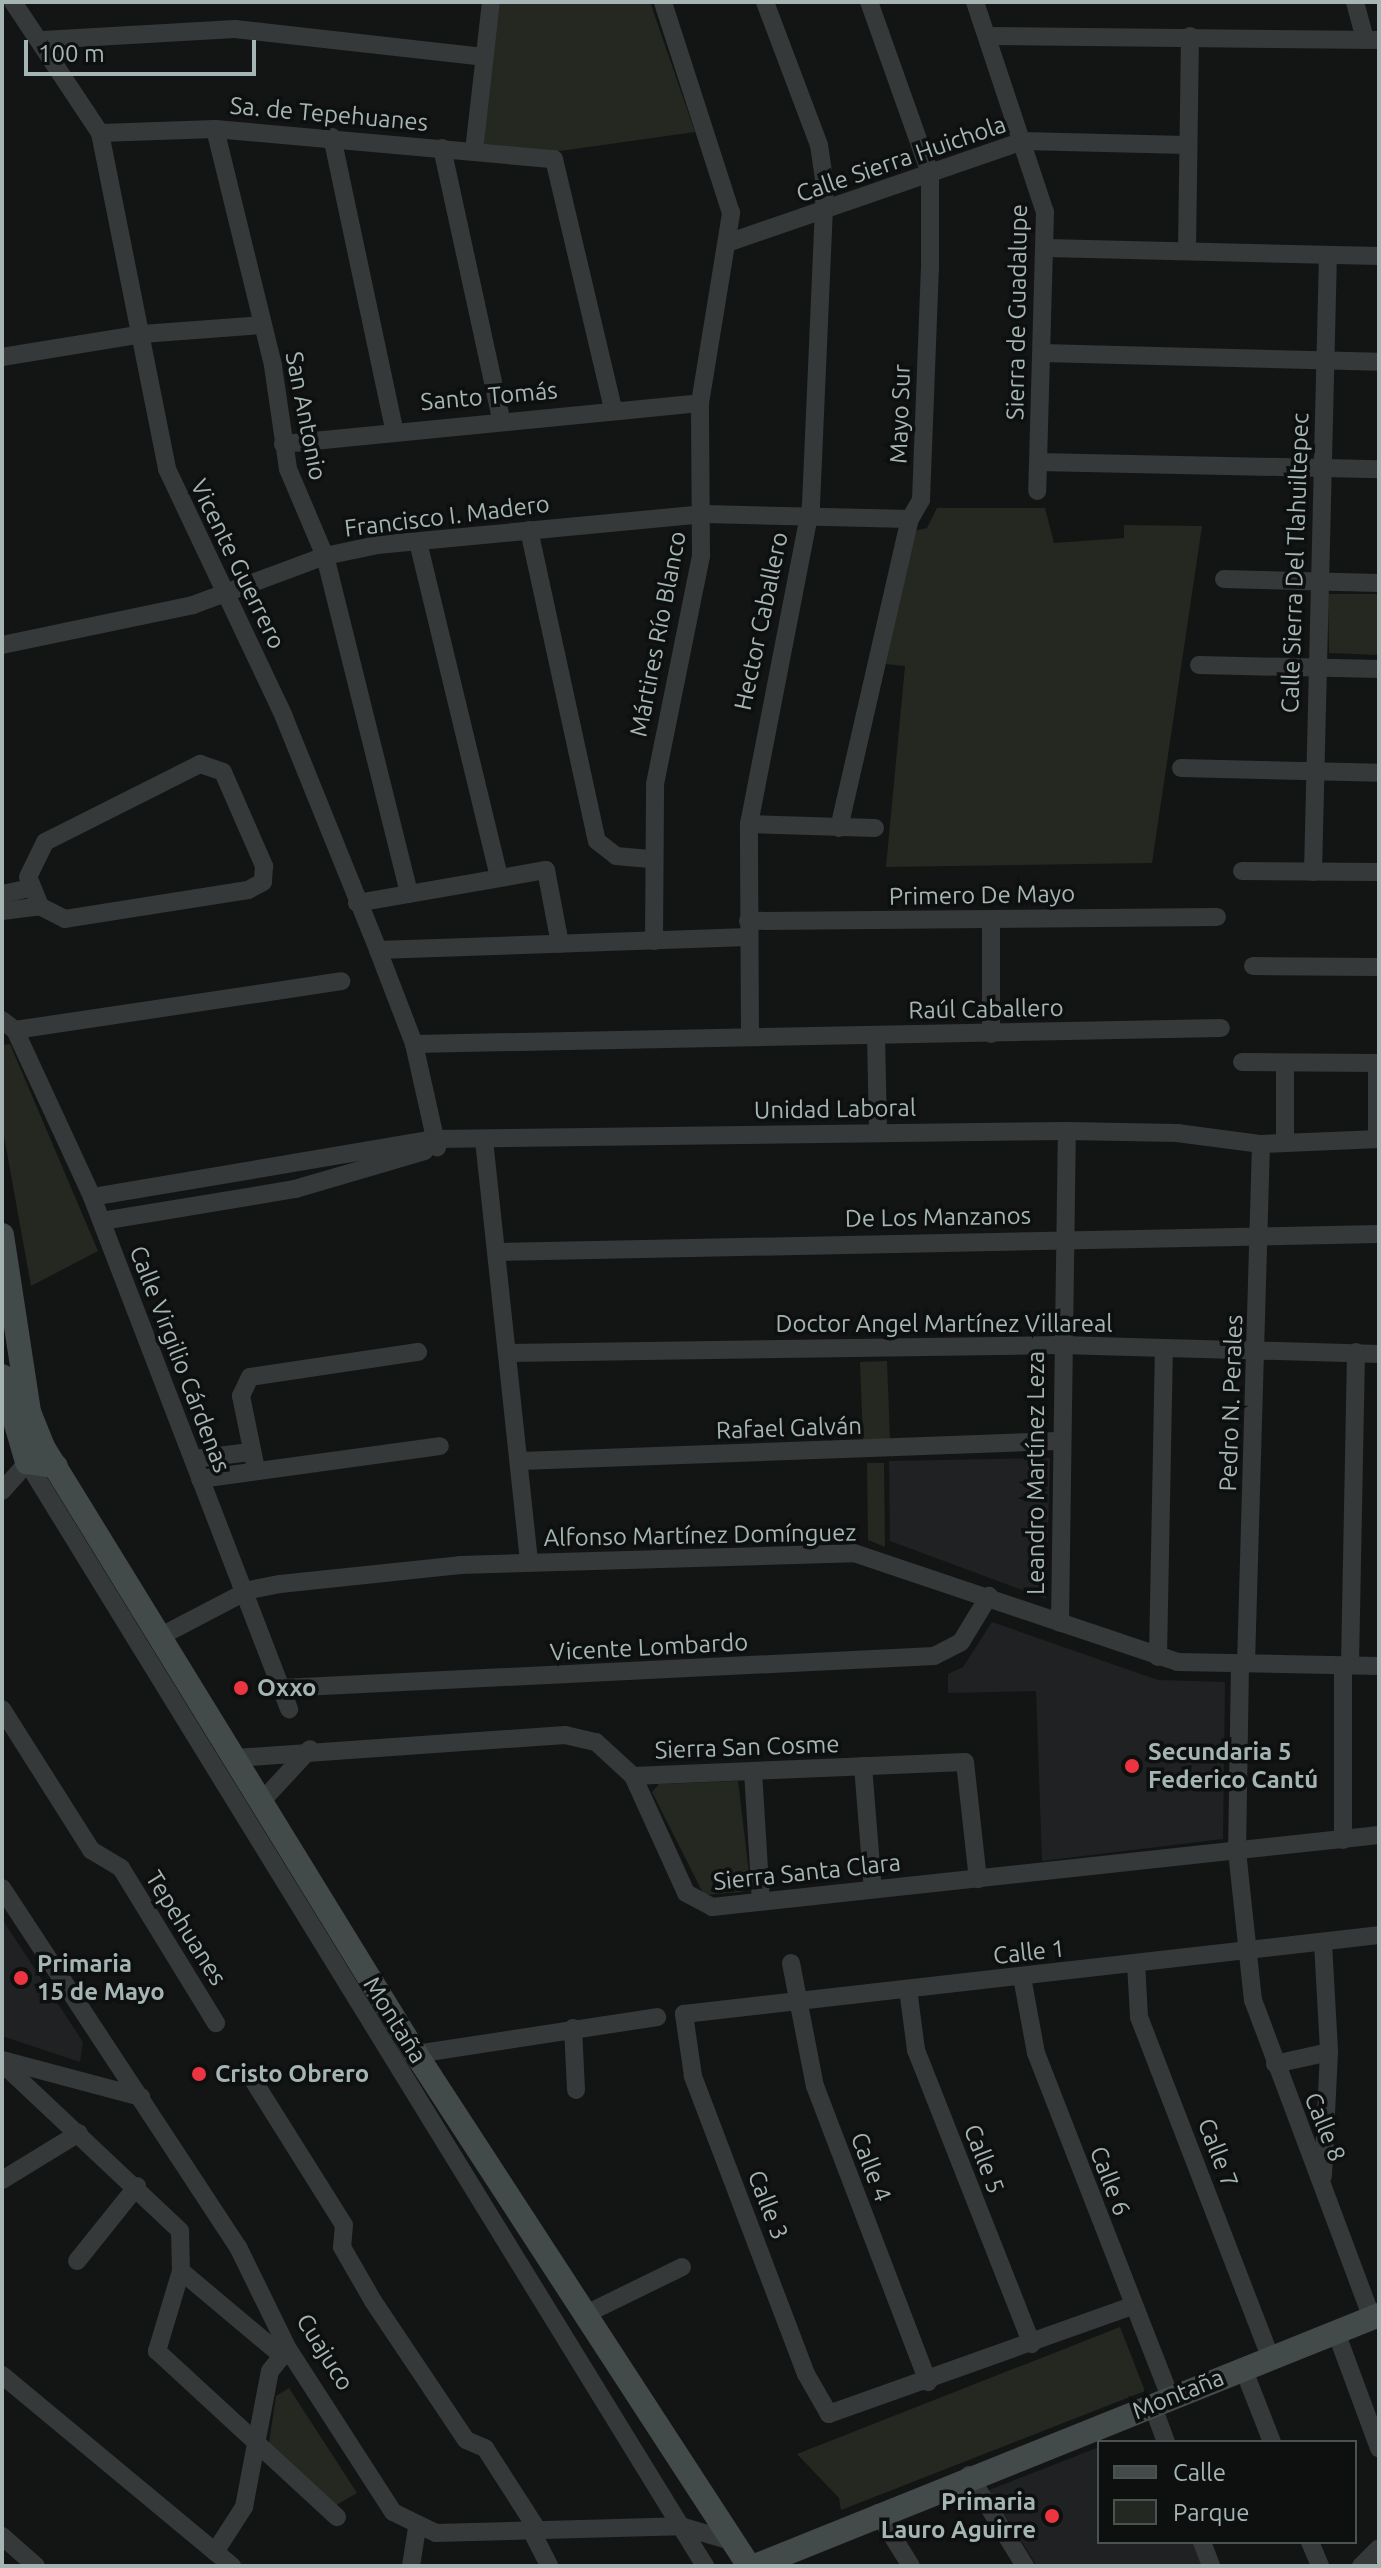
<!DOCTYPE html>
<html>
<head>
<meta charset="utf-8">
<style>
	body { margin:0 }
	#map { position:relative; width:1381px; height:2568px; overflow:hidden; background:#131515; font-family:Ubuntu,sans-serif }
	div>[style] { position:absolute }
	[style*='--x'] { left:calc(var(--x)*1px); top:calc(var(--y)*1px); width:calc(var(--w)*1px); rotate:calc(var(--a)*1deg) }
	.built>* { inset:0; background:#1f2122 }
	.green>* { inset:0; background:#242820 }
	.street>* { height:18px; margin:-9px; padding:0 9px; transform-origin:9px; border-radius:9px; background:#35393a }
	.secondary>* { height:24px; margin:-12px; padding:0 12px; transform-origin:12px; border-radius:12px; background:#434a4a }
	.dots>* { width:22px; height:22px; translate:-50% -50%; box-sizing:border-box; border:4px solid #0e1010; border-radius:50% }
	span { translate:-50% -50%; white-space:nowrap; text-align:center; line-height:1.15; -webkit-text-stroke:7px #0e1010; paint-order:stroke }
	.street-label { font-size:24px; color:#a5b5b4 }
	.poi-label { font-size:24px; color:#a5b5b4; font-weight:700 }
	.left { translate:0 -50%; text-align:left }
	.right { translate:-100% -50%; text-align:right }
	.frame { position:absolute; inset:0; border:4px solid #a5b5b4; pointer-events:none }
	.legend { position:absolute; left:1097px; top:2440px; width:260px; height:104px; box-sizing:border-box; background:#0e1010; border:2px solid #4a5252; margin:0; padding:10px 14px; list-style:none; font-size:24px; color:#a5b5b4 }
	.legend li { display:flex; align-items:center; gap:16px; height:40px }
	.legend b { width:40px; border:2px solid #4a5252 }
	.scale { position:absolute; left:24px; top:40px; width:232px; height:36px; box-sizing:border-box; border:4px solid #a5b5b4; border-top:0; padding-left:10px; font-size:24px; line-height:28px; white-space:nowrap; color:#a5b5b4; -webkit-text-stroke:6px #0e1010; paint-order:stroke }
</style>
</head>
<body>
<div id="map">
	<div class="built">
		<i style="clip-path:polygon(1050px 1458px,1046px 1599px,890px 1541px,889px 1461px)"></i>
		<i style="clip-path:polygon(992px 1622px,1158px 1680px,1225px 1682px,1223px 1839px,1042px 1861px,1036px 1691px,948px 1693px,948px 1674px,963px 1667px)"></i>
		<i style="clip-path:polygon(2px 1919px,83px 2042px,80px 2062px,2px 2036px)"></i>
		<i style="clip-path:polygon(1099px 2447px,1099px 2542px,1193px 2542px,1202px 2566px,1037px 2566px,989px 2490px)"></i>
	</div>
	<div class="green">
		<i style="clip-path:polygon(500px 2px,650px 2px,695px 132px,560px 151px,483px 145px)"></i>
		<i style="clip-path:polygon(937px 508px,1045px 508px,1054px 543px,1124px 538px,1124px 525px,1202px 526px,1152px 863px,886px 867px,905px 666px,886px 664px,914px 531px,927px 528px)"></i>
		<i style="clip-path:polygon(1328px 594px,1379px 594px,1379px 655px,1329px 653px)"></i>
		<i style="clip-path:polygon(10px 1044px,98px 1251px,31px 1286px,2px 1125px,2px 1045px)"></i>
		<i style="clip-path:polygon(887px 1361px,890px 1440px,863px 1440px,860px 1362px)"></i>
		<i style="clip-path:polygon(867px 1463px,884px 1463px,885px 1547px,868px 1540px)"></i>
		<i style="clip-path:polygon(738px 1781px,750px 1882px,742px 1892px,704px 1895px,652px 1792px,659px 1784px)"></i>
		<i style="clip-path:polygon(1120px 2327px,1145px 2391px,841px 2510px,839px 2498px,797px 2454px)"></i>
		<i style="clip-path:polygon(289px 2388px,357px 2493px,333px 2507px,268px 2449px,276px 2396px)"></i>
	</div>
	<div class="street">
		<i style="--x:13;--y:2;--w:157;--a:56.4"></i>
		<i style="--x:100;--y:133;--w:343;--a:78.7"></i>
		<i style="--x:167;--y:469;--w:274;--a:64.7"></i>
		<i style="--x:284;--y:717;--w:251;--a:68"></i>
		<i style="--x:378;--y:950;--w:101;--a:69"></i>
		<i style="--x:414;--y:1044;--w:106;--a:77.4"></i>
		<i style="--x:975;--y:2;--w:221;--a:71.6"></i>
		<i style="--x:1045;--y:212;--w:279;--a:91.6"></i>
		<i style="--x:1355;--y:2;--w:39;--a:75"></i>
		<i style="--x:987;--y:36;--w:392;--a:0.6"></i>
		<i style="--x:43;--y:40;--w:192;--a:-3.3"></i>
		<i style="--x:235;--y:29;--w:250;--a:6.4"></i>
		<i style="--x:215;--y:129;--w:244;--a:76.2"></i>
		<i style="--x:273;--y:366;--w:104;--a:81.7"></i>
		<i style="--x:288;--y:469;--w:95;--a:67"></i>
		<i style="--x:325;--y:556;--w:348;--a:76"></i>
		<i style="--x:100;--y:133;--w:115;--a:-2"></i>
		<i style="--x:215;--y:129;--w:340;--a:5.1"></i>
		<i style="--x:554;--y:159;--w:257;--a:76.7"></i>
		<i style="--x:332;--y:137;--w:299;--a:78"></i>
		<i style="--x:442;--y:148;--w:277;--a:77.7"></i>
		<i style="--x:474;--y:151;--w:150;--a:-83.5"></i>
		<i style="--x:730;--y:242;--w:310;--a:-19"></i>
		<i style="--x:1023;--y:141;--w:163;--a:1.4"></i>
		<i style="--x:1047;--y:248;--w:332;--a:1.4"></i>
		<i style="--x:1187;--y:251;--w:215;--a:-89.2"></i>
		<i style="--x:1042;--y:353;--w:337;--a:1.5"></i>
		<i style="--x:2;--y:357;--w:142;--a:-9.3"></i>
		<i style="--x:142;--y:334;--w:121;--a:-4.3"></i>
		<i style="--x:283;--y:444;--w:419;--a:-5.6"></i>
		<i style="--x:1038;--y:462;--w:341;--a:1.2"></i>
		<i style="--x:529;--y:530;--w:318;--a:77.7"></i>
		<i style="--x:597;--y:841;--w:24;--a:38"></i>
		<i style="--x:616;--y:856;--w:34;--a:5"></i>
		<i style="--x:418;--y:542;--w:345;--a:76.4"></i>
		<i style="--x:1224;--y:579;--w:155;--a:1.5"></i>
		<i style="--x:2;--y:645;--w:195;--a:-11.8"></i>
		<i style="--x:193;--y:605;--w:141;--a:-20.4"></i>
		<i style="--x:325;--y:556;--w:53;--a:-11.9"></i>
		<i style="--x:377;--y:545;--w:329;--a:-5.4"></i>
		<i style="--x:705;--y:514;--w:205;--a:1.4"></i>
		<i style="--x:1199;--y:665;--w:180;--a:1.3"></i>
		<i style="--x:200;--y:764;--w:24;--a:19"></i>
		<i style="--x:223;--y:772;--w:103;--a:66.4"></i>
		<i style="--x:264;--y:866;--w:16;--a:94"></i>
		<i style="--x:263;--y:882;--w:17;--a:152"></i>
		<i style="--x:248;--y:890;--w:185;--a:171"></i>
		<i style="--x:65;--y:919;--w:28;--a:-153"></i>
		<i style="--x:40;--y:906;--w:31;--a:-112"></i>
		<i style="--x:28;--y:877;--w:39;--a:-64"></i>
		<i style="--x:45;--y:842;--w:174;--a:-26.7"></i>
		<i style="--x:1181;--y:768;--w:198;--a:1.4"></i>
		<i style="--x:749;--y:824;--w:126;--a:1.8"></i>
		<i style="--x:839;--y:828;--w:317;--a:-77.1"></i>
		<i style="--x:910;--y:519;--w:22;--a:-60"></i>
		<i style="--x:921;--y:500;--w:231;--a:-87.8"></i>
		<i style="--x:930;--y:269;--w:96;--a:-90"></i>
		<i style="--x:930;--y:173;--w:182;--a:-109.6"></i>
		<i style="--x:1242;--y:871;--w:137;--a:0.4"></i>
		<i style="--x:1313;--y:872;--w:617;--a:-88.61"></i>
		<i style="--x:2;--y:894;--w:29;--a:-12"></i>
		<i style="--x:357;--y:903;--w:192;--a:-9.9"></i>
		<i style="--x:546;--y:870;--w:75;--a:79.3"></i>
		<i style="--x:2;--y:911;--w:38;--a:-7"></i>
		<i style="--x:748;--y:921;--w:469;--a:-0.5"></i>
		<i style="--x:654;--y:941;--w:157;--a:-89.6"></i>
		<i style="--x:655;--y:784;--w:233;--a:-78.6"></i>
		<i style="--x:701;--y:556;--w:153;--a:-90.4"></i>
		<i style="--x:700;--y:403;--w:193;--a:-80.7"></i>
		<i style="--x:731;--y:213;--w:222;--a:-107.9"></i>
		<i style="--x:378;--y:950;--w:370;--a:-2"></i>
		<i style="--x:1253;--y:966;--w:126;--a:0.5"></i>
		<i style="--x:2;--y:1020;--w:16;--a:38"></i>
		<i style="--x:15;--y:1030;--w:184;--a:65.2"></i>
		<i style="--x:92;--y:1197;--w:549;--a:68.95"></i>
		<i style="--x:15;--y:1030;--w:330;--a:-8.5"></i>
		<i style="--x:991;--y:1034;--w:115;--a:-90"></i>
		<i style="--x:876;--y:1035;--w:97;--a:88.8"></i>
		<i style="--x:750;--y:1037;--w:213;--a:-90.3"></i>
		<i style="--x:749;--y:824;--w:325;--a:-79"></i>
		<i style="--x:811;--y:505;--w:319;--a:-87.5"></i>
		<i style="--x:825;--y:186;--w:41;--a:-98.3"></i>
		<i style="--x:819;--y:145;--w:153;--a:-110.7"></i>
		<i style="--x:414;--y:1044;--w:807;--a:-1.14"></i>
		<i style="--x:1242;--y:1062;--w:137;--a:0.4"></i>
		<i style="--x:1377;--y:1063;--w:76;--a:90"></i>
		<i style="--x:484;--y:1140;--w:424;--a:83.9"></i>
		<i style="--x:1285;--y:1142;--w:79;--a:-90"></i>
		<i style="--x:92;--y:1197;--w:348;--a:-9.6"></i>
		<i style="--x:435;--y:1139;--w:632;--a:-0.73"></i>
		<i style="--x:1067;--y:1131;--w:110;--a:1"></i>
		<i style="--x:1177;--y:1133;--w:85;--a:7.5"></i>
		<i style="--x:1261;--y:1144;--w:118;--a:-2.4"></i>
		<i style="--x:102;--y:1221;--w:196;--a:-9.4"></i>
		<i style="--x:295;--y:1189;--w:135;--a:-16.3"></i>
		<i style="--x:499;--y:1252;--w:880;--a:-1.17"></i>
		<i style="--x:509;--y:1353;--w:551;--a:-0.83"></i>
		<i style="--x:1060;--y:1345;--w:319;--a:1.6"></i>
		<i style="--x:193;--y:1459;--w:58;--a:-6.9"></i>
		<i style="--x:521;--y:1461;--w:537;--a:-2.13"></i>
		<i style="--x:27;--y:1462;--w:1296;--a:58.44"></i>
		<i style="--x:256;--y:1469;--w:75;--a:-101.6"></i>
		<i style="--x:241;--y:1396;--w:21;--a:-65"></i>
		<i style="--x:250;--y:1377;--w:170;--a:-8.5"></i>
		<i style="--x:200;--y:1479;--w:242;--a:-7.8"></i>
		<i style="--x:2;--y:1491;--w:50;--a:-48.3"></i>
		<i style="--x:1060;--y:1623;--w:492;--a:-89.2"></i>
		<i style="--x:161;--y:1636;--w:99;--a:-27.6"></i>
		<i style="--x:249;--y:1590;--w:32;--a:-11"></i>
		<i style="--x:280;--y:1584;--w:181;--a:-6"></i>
		<i style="--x:460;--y:1565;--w:394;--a:-1.7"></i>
		<i style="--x:854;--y:1553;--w:341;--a:18.6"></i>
		<i style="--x:1177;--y:1662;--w:202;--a:1.1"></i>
		<i style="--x:1158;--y:1657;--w:309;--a:-88.9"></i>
		<i style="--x:1240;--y:1664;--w:187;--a:90.9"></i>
		<i style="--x:1237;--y:1851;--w:150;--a:83.9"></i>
		<i style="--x:1253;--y:2000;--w:340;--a:69.5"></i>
		<i style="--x:1246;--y:1664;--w:520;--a:-88.35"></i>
		<i style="--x:1350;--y:1665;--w:313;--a:-88.9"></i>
		<i style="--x:282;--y:1688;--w:653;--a:-2.81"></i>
		<i style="--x:934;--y:1656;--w:30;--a:-27"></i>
		<i style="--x:961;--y:1642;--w:54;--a:-58.7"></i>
		<i style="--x:2;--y:1709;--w:167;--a:57.7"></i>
		<i style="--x:91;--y:1850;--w:35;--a:31"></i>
		<i style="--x:121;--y:1868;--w:182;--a:58.5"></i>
		<i style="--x:235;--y:1758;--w:331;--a:-4"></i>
		<i style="--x:565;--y:1735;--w:32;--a:13"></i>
		<i style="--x:596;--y:1742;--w:50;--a:42.6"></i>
		<i style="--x:633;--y:1776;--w:128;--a:65.6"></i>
		<i style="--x:686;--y:1893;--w:30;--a:28"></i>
		<i style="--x:712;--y:1907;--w:671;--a:-6.16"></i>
		<i style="--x:863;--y:1766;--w:123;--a:85.4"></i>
		<i style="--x:753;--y:1771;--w:130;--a:86.5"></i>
		<i style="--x:633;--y:1776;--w:332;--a:-2.4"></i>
		<i style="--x:965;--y:1762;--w:118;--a:83.7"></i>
		<i style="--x:261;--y:1802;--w:72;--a:-47.2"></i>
		<i style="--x:1343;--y:1840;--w:175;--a:-90"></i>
		<i style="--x:2;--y:1888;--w:430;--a:56.7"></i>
		<i style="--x:238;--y:2247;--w:114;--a:63.9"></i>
		<i style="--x:288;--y:2349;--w:194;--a:57.2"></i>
		<i style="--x:393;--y:2512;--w:48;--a:26"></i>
		<i style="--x:436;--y:2533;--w:244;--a:-1.6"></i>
		<i style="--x:680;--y:2526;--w:53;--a:16.4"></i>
		<i style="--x:1323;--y:1943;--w:109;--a:86.8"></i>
		<i style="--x:1329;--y:2052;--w:124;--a:92.8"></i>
		<i style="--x:791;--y:1963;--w:125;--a:79"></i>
		<i style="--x:815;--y:2086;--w:317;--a:69.1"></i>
		<i style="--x:1136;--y:1963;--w:54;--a:86.8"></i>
		<i style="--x:1139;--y:2017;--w:364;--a:68.9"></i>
		<i style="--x:1022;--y:1977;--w:77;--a:79.6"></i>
		<i style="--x:1036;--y:2053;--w:369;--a:68.7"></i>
		<i style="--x:908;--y:1989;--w:62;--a:82.5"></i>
		<i style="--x:916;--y:2050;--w:316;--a:68.5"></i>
		<i style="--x:573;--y:2028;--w:62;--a:87.2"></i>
		<i style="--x:416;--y:2054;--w:244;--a:-8.7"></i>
		<i style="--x:2;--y:2060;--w:144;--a:14.9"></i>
		<i style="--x:2;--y:2063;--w:245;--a:43.3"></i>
		<i style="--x:180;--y:2231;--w:40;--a:88.6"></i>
		<i style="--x:181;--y:2271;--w:84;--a:106.7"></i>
		<i style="--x:157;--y:2351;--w:245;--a:42.7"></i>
		<i style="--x:1275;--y:2064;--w:55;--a:-12.5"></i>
		<i style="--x:253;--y:2080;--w:171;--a:57.9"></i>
		<i style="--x:344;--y:2225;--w:22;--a:95"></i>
		<i style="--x:342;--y:2247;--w:62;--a:60.1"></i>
		<i style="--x:373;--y:2301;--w:167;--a:56.2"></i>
		<i style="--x:466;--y:2440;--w:21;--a:23"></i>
		<i style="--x:485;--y:2448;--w:100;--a:57.3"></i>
		<i style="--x:2;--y:2180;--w:90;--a:-31.4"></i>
		<i style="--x:77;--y:2261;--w:96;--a:-51.3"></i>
		<i style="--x:181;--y:2271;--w:129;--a:40"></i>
		<i style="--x:1132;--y:2306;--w:322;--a:160.4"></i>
		<i style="--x:829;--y:2414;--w:46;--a:-119.9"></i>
		<i style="--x:806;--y:2374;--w:319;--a:-110.8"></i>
		<i style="--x:693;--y:2076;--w:63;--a:-98.3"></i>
		<i style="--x:684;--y:2014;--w:699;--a:-6.48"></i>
		<i style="--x:584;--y:2315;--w:109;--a:-26.1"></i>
		<i style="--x:1336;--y:2332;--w:124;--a:69.7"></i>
		<i style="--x:1243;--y:2368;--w:79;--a:68.6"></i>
		<i style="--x:2;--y:2375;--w:299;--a:39.7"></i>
		<i style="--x:1152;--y:2404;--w:40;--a:69.8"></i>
		<i style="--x:969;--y:2475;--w:107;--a:58.4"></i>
		<i style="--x:878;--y:2513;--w:62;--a:58.1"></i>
		<i style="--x:532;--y:2532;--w:38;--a:63"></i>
		<i style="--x:2;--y:2536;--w:45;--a:41.4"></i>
		<i style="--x:1202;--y:2542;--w:26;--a:69"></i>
		<i style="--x:1310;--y:2542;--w:26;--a:67"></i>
		<i style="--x:215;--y:2552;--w:54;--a:-57.2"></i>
		<i style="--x:244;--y:2507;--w:138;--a:-79.2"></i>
		<i style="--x:270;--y:2371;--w:28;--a:-51"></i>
		<i style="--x:411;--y:2566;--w:38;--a:-81"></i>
		<i style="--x:1361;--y:2566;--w:25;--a:-45"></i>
	</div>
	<div class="secondary">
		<i style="--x:2;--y:1235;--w:179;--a:81.3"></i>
		<i style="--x:29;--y:1412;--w:38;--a:68"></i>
		<i style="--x:43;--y:1447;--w:712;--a:58.43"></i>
		<i style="--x:416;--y:2054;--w:611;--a:56.96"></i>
		<i style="--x:2;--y:1376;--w:90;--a:73.8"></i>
		<i style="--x:27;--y:1462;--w:29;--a:8"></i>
		<i style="--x:755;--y:2566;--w:673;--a:-21.91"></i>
	</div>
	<div class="dots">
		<i style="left:241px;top:1688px;background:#ec3541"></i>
		<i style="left:1132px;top:1766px;background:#ec3541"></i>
		<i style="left:21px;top:1978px;background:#ec3541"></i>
		<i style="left:199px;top:2074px;background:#ec3541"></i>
		<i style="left:1052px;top:2516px;background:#ec3541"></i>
	</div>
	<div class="street-label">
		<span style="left:329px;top:114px;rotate:5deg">Sa. de Tepehuanes</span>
		<span style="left:901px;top:159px;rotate:-19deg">Calle Sierra Huichola</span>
		<span style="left:1017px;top:312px;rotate:-89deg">Sierra de Guadalupe</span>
		<span style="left:489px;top:396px;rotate:-5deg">Santo Tomás</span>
		<span style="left:900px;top:414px;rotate:-88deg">Mayo Sur</span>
		<span style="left:306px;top:416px;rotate:79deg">San Antonio</span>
		<span style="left:447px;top:516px;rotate:-7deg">Francisco I. Madero</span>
		<span style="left:1295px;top:563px;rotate:-88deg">Calle Sierra Del Tlahuiltepec</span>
		<span style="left:238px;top:564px;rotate:64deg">Vicente Guerrero</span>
		<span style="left:761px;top:621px;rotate:-78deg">Hector Caballero</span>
		<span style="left:658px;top:634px;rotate:-79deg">Mártires Río Blanco</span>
		<span style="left:982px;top:895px;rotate:-1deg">Primero De Mayo</span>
		<span style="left:986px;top:1009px;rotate:-1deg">Raúl Caballero</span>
		<span style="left:835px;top:1109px;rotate:-1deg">Unidad Laboral</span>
		<span style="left:938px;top:1217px;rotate:-1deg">De Los Manzanos</span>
		<span style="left:944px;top:1324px">Doctor Angel Martínez Villareal</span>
		<span style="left:180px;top:1359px;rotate:69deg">Calle Virgilio Cárdenas</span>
		<span style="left:1231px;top:1403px;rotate:-88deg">Pedro N. Perales</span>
		<span style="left:789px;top:1428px;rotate:-2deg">Rafael Galván</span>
		<span style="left:1036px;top:1473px;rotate:-90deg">Leandro Martínez Leza</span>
		<span style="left:700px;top:1535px;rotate:-1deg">Alfonso Martínez Domínguez</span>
		<span style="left:649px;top:1647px;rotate:-3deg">Vicente Lombardo</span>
		<span style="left:747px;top:1747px;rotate:-2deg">Sierra San Cosme</span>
		<span style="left:807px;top:1872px;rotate:-6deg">Sierra Santa Clara</span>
		<span style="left:186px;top:1928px;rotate:58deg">Tepehuanes</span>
		<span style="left:1029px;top:1952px;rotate:-6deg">Calle 1</span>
		<span style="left:395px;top:2020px;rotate:58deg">Montaña</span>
		<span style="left:1325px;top:2127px;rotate:68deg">Calle 8</span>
		<span style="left:1218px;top:2153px;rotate:69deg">Calle 7</span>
		<span style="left:984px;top:2159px;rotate:69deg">Calle 5</span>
		<span style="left:871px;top:2167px;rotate:69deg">Calle 4</span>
		<span style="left:1110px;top:2181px;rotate:69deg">Calle 6</span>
		<span style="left:768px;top:2205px;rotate:69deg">Calle 3</span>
		<span style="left:325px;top:2352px;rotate:58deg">Cuajuco</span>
		<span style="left:1178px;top:2394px;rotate:-22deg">Montaña</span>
	</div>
	<div class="poi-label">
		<span class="left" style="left:257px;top:1688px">Oxxo</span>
		<span class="left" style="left:1148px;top:1766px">Secundaria 5<br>Federico Cantú</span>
		<span class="left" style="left:37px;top:1978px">Primaria<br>15 de Mayo</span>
		<span class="left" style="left:215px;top:2074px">Cristo Obrero</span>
		<span class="right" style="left:1036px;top:2516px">Primaria<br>Lauro Aguirre</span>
	</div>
	<div class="frame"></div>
	<ul class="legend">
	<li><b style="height:10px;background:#434a4a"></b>Calle</li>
	<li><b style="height:22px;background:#242820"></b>Parque</li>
	</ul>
	<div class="scale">100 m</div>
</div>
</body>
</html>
